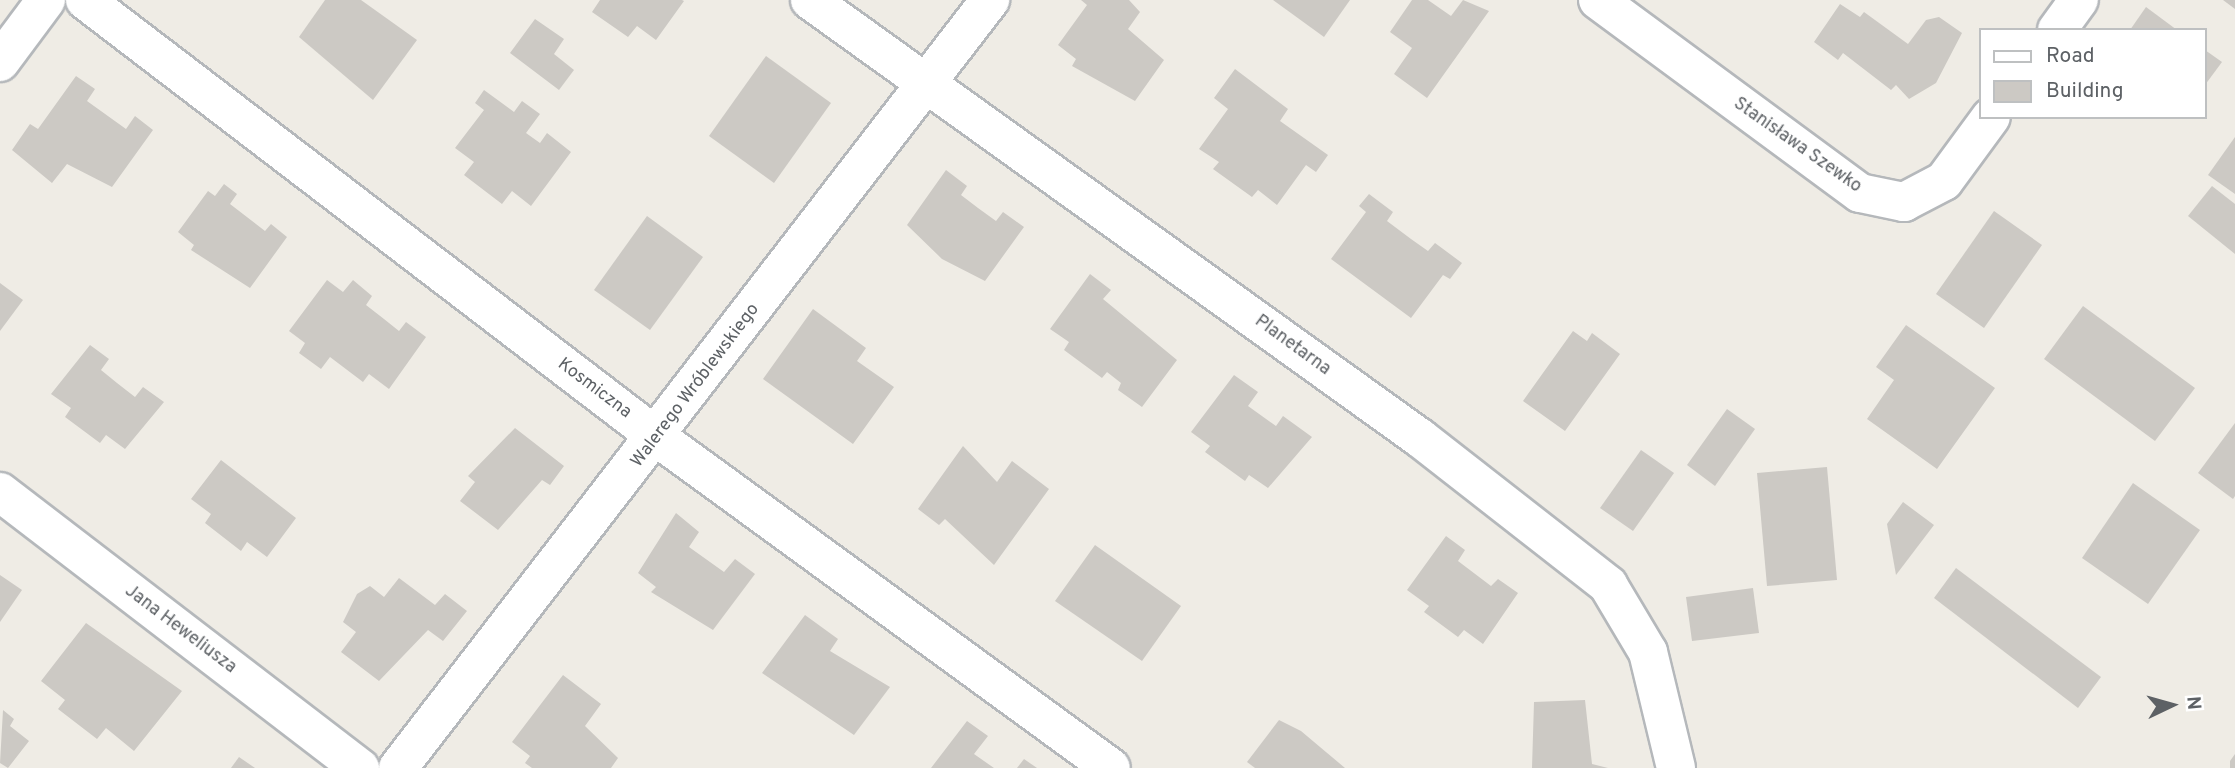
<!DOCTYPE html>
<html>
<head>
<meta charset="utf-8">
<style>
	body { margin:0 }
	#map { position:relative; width:2235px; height:768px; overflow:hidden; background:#efece5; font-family:Overpass,sans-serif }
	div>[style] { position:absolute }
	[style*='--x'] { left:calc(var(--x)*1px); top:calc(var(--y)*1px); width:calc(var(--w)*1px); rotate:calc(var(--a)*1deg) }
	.building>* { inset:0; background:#ccc9c4 }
	.roads { filter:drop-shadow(2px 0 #b5b8bb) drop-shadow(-2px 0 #b5b8bb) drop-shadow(0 2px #b5b8bb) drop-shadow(0 -2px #b5b8bb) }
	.minor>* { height:38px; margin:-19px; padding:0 19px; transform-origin:19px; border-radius:19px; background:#fff }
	span { translate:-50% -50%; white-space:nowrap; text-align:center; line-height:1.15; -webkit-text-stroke:5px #fff; paint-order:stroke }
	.street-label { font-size:18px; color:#5d6165 }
	.legend { position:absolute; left:1979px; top:28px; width:228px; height:91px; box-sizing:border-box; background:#fff; border:2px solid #bec0c1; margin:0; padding:9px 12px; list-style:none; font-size:21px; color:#5d6165 }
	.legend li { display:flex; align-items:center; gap:14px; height:35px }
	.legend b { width:35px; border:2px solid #bec0c1 }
	.north { position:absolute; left:2137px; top:670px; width:70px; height:70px; -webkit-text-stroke:5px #fff; paint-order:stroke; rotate:85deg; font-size:19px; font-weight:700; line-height:28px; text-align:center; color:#5d6165 }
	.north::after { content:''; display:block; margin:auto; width:24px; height:32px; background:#5d6165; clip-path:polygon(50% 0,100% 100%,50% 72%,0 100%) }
</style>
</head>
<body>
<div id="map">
	<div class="building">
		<i style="clip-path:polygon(325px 0,361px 0,417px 40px,373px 100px,299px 37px)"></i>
		<i style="clip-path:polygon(600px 0,682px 0,684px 1px,656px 40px,637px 26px,628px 37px,592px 12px)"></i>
		<i style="clip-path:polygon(1081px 0,1129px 0,1140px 12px,1128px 29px,1164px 60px,1135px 101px,1072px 66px,1076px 59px,1058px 45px,1087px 5px)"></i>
		<i style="clip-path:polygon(1273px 0,1350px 0,1324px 37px)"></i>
		<i style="clip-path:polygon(1412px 0,1428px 0,1451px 16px,1463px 0,1489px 11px,1427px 98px,1394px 74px,1412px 48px,1390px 32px)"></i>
		<i style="clip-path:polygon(2223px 0,2235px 0,2235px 9px)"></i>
		<i style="clip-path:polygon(1840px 4px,1860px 17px,1864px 12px,1908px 44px,1926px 20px,1939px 17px,1962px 33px,1936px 83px,1909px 99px,1896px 85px,1891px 90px,1843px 53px,1838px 60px,1814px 42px)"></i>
		<i style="clip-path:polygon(2146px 7px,2177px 30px,2130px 30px)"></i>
		<i style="clip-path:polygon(535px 19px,564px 39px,554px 54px,574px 70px,559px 90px,510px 53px)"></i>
		<i style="clip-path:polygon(2205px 50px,2222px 62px,2205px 85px)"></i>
		<i style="clip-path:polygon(766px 56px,831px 103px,774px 183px,709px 136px)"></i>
		<i style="clip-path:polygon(1235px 69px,1288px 109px,1280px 121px,1328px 155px,1316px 172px,1306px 165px,1277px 205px,1258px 190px,1252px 197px,1213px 169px,1219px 162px,1199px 149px,1228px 109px,1214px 98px)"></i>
		<i style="clip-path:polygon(76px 76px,95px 89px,87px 101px,126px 129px,135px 116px,153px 130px,112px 187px,67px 164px,52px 183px,12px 150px,30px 124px,38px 129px)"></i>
		<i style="clip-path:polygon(484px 90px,514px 112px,522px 101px,540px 114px,526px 133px,540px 143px,547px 133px,571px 152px,531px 206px,512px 191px,502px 204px,464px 175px,474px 162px,455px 148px,484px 110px,475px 103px)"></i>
		<i style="clip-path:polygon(2235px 137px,2235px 194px,2208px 175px)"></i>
		<i style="clip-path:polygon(946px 170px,967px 186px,961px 195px,978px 208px,996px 221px,1003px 212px,1024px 227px,985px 281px,942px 259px,907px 225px)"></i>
		<i style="clip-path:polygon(224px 184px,237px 194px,230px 204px,265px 231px,271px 224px,287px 237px,250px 288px,191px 250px,194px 245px,178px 232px,208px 191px,215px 196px)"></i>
		<i style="clip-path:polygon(2212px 186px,2235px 204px,2235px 254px,2188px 216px)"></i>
		<i style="clip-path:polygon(1369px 194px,1393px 212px,1387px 221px,1411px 239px,1428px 251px,1435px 243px,1462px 263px,1450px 279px,1443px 275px,1411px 318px,1331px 259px,1366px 212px,1359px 206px)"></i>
		<i style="clip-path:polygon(1994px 211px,2042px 245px,1984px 328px,1936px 294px)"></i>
		<i style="clip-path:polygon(647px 216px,703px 257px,650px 330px,594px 290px)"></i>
		<i style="clip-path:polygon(1090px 274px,1111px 290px,1103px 299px,1177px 360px,1142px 407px,1118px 390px,1121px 383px,1107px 372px,1102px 378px,1064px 350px,1069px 342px,1050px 329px)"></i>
		<i style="clip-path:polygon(327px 280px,343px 292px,353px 280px,372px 296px,366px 305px,384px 319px,399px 331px,406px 322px,426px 337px,389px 389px,369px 374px,363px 382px,330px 357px,321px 369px,299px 353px,305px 343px,289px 331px)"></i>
		<i style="clip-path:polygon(0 283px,23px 300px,0 331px)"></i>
		<i style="clip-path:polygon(2083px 306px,2195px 388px,2155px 441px,2044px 359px)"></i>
		<i style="clip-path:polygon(813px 309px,866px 348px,857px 361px,894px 387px,853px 444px,763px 379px)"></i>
		<i style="clip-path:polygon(1906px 325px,1995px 388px,1937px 469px,1867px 419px,1894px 380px,1876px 367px)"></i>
		<i style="clip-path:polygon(1573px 331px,1587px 341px,1592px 333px,1620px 354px,1565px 431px,1523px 401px)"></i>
		<i style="clip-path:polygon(90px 345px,109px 359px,101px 370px,117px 383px,135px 397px,143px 387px,164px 402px,125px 449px,106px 435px,100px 443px,65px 417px,71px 408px,51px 394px)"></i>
		<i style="clip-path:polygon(1234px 375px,1258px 392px,1248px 406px,1276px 426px,1283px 416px,1312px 437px,1268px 488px,1249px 475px,1245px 481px,1205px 452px,1210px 446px,1191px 432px)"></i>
		<i style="clip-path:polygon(1727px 409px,1755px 429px,1715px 486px,1687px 465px)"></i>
		<i style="clip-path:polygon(2235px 423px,2235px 496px,2233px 499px,2198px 473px)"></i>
		<i style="clip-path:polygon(515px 428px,564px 466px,550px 485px,542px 480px,498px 530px,460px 501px,475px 482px,468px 476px)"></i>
		<i style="clip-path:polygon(963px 446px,997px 482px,1012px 461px,1049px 489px,994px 565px,945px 519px,939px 525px,918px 509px)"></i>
		<i style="clip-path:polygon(1641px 450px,1674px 473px,1633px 531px,1600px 508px)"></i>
		<i style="clip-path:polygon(221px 460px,296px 518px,267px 557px,247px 542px,241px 551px,205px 523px,211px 514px,191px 499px)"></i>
		<i style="clip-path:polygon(1827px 467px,1837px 580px,1767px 586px,1757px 473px)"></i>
		<i style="clip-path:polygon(2133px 483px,2200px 530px,2148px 604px,2082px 558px)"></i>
		<i style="clip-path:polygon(1903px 502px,1934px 525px,1896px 575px,1887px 524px)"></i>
		<i style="clip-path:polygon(676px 513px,699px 532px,689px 547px,724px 572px,735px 559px,755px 574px,713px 630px,651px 592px,656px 587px,638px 573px)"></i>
		<i style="clip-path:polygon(1446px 536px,1465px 550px,1458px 561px,1491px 586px,1498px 579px,1518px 593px,1483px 644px,1464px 630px,1458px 637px,1424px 612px,1429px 606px,1407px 590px)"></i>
		<i style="clip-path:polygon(1095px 545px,1181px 606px,1142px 661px,1055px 601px)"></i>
		<i style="clip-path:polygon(1956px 568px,2101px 677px,2078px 708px,1934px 598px)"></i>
		<i style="clip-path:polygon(0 575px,22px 590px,0 622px)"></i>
		<i style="clip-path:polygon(399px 578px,435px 605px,445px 594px,467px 611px,443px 641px,428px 630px,379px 681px,341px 652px,356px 632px,343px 622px,357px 594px,370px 586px,384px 597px)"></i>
		<i style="clip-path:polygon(1753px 588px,1759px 633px,1692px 641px,1686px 597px)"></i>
		<i style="clip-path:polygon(805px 615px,838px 639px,830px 651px,890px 687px,854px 735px,762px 673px)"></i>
		<i style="clip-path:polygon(86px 623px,182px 691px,134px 751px,106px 728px,97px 739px,58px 709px,65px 700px,41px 681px)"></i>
		<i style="clip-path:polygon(563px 675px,601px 704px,585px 726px,618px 758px,611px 768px,532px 768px,525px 763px,530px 756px,512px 742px)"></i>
		<i style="clip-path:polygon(1585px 700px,1592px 764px,1608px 768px,1532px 768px,1534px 702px)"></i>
		<i style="clip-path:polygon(3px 710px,14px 719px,10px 726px,29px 741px,8px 768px,0 763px)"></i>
		<i style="clip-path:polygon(1279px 720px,1301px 731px,1345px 768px,1255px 768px,1247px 762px)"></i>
		<i style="clip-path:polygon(967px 721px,988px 736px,974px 754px,994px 768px,931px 768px)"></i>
		<i style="clip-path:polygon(2235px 754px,2235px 768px,2230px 768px,2230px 761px)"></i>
		<i style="clip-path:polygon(239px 757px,255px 768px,231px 768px)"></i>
		<i style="clip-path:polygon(1024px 759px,1037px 768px,1017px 768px)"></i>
	</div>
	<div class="roads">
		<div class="minor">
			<i style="--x:85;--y:0;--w:721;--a:37.39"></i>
			<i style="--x:658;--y:438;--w:560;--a:36.07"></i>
			<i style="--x:810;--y:0;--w:751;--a:35.68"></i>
			<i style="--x:1420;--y:438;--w:239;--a:38"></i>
			<i style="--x:1608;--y:585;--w:78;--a:59.2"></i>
			<i style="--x:1648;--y:652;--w:119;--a:76.4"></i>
			<i style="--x:1598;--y:0;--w:325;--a:36.4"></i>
			<i style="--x:1860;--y:193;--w:45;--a:11.6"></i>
			<i style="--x:1904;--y:202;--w:45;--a:-27.7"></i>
			<i style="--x:1944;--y:181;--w:79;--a:-53.7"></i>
			<i style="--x:2057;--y:30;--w:37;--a:-54"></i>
			<i style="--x:0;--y:62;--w:77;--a:-53.4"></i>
			<i style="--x:0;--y:492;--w:454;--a:37.5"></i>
			<i style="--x:398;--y:768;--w:970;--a:-52.37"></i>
		</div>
	</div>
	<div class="street-label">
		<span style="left:1797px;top:146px;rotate:35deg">Stanisława Szewko</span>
		<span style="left:1292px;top:346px;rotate:36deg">Planetarna</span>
		<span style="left:696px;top:386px;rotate:-53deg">Walerego Wróblewskiego</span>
		<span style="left:594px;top:389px;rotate:37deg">Kosmiczna</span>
		<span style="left:180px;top:630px;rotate:37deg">Jana Heweliusza</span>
	</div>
	<ul class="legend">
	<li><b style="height:9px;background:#fff"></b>Road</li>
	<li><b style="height:19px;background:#ccc9c4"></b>Building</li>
	</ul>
	<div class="north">N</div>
</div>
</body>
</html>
